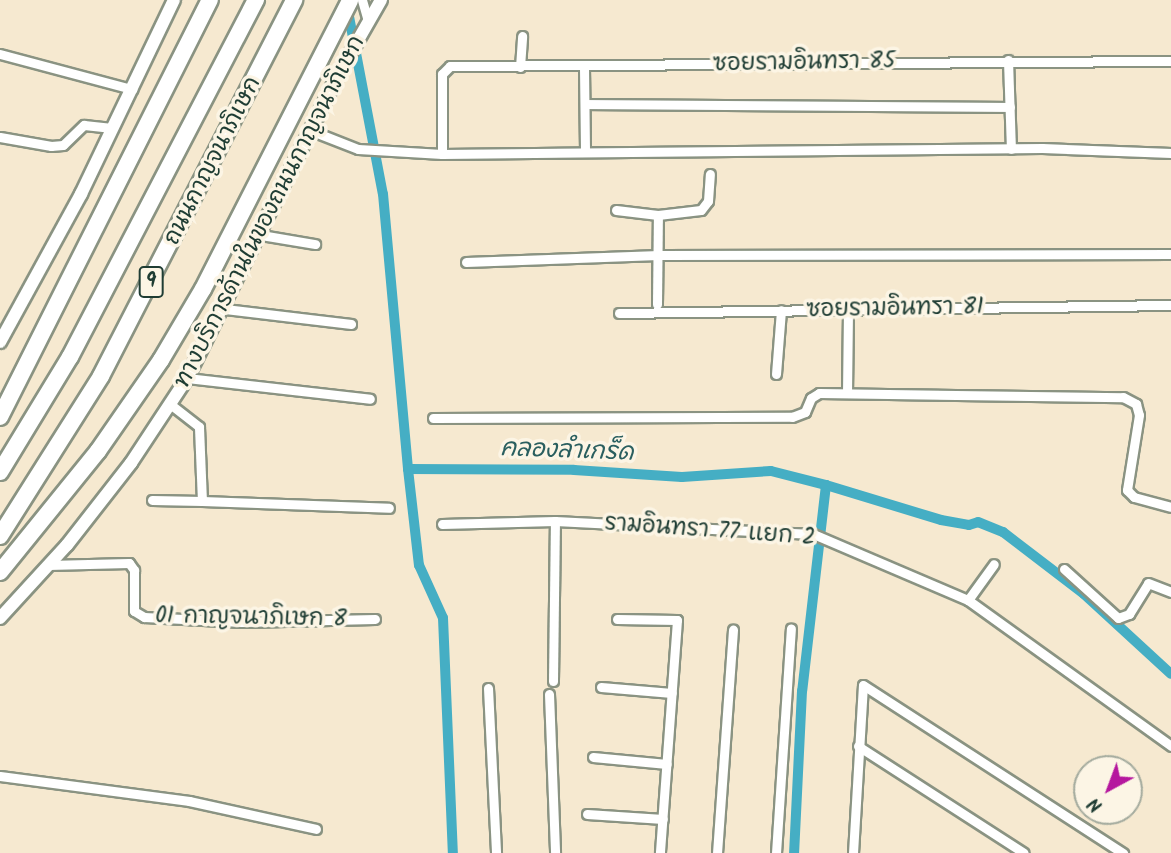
<!DOCTYPE html>
<html>
<head>
<meta charset="utf-8">
<style>
	body { margin:0 }
	#map { position:relative; width:1171px; height:853px; overflow:hidden; background:#f6e9d0; font-family:Kalam,"Playpen Sans Thai",sans-serif }
	div>[style] { position:absolute }
	[style*='--x'] { left:calc(var(--x)*1px); top:calc(var(--y)*1px); width:calc(var(--w)*1px); rotate:calc(var(--a)*1deg) }
	.canal>* { height:10px; margin:-5px; padding:0 5px; transform-origin:5px; border-radius:5px; background:#45aec4 }
	.roads { filter:drop-shadow(2px 0 #8a9382) drop-shadow(-2px 0 #8a9382) drop-shadow(0 2px #8a9382) drop-shadow(0 -2px #8a9382) }
	.minor>* { height:9px; margin:-4.5px; padding:0 4.5px; transform-origin:4.5px; border-radius:4.5px; background:#fff }
	.secondary>* { height:12px; margin:-6px; padding:0 6px; transform-origin:6px; border-radius:6px; background:#fff }
	.motorway>* { height:16px; margin:-8px; padding:0 8px; transform-origin:8px; border-radius:8px; background:#fff }
	span { translate:-50% -50%; white-space:nowrap; text-align:center; line-height:1.15; -webkit-text-stroke:7px #fcf5e5; paint-order:stroke }
	.shield-label span { padding:2px 5px; background:#fcf5e5; border:2px solid; border-radius:5px; -webkit-text-stroke-width:0 }
	.shield-label { font-size:21px; color:#1f3d34; font-weight:700 }
	.street-label { font-size:23px; color:#1f3d34 }
	.water-label { font-size:24px; color:#2a5f5f; font-style:italic }
	.north { position:absolute; left:1073px; top:755px; width:70px; height:70px; box-sizing:border-box; background:#fcf5e5; border:2px solid #a4ab9e; border-radius:50%; rotate:221deg; font-size:19px; font-weight:700; line-height:28px; text-align:center; color:#1f3d34 }
	.north::after { content:''; display:block; margin:auto; width:24px; height:32px; background:#b5179e; clip-path:polygon(50% 0,100% 100%,50% 72%,0 100%) }
</style>
</head>
<body>
<div id="map">
	<div class="canal">
		<i style="--x:347;--y:6;--w:191;--a:79.2"></i>
		<i style="--x:383;--y:194;--w:276;--a:84.8"></i>
		<i style="--x:408;--y:469;--w:166;--a:0.3"></i>
		<i style="--x:574;--y:470;--w:108;--a:3.7"></i>
		<i style="--x:682;--y:477;--w:89;--a:-3.9"></i>
		<i style="--x:771;--y:471;--w:57;--a:14.3"></i>
		<i style="--x:826;--y:485;--w:207;--a:96.6"></i>
		<i style="--x:802;--y:691;--w:162;--a:92.8"></i>
		<i style="--x:408;--y:469;--w:97;--a:83.5"></i>
		<i style="--x:419;--y:565;--w:58;--a:65.6"></i>
		<i style="--x:443;--y:618;--w:235;--a:87.6"></i>
		<i style="--x:826;--y:485;--w:120;--a:16.9"></i>
		<i style="--x:941;--y:520;--w:28;--a:10"></i>
		<i style="--x:969;--y:525;--w:9;--a:-18"></i>
		<i style="--x:978;--y:522;--w:27;--a:22"></i>
		<i style="--x:1003;--y:532;--w:102;--a:37.4"></i>
		<i style="--x:1084;--y:594;--w:118;--a:42.6"></i>
	</div>
	<div class="roads">
		<div class="minor">
			<i style="--x:362;--y:0;--w:22;--a:74"></i>
			<i style="--x:0;--y:54;--w:137;--a:14.9"></i>
			<i style="--x:1008;--y:60;--w:89;--a:88.1"></i>
			<i style="--x:520;--y:67;--w:31;--a:-86"></i>
			<i style="--x:584;--y:68;--w:82;--a:89.3"></i>
			<i style="--x:585;--y:104;--w:425;--a:0.4"></i>
			<i style="--x:312;--y:131;--w:49;--a:21.4"></i>
			<i style="--x:358;--y:149;--w:84;--a:3.4"></i>
			<i style="--x:442;--y:154;--w:600;--a:-0.57"></i>
			<i style="--x:1042;--y:148;--w:129;--a:2.2"></i>
			<i style="--x:0;--y:137;--w:52;--a:10"></i>
			<i style="--x:51;--y:146;--w:12;--a:-5"></i>
			<i style="--x:63;--y:145;--w:29;--a:-44"></i>
			<i style="--x:84;--y:125;--w:28;--a:6"></i>
			<i style="--x:442;--y:154;--w:80;--a:-90"></i>
			<i style="--x:442;--y:74;--w:11;--a:-45"></i>
			<i style="--x:450;--y:66;--w:721;--a:-0.4"></i>
			<i style="--x:616;--y:210;--w:42;--a:6.8"></i>
			<i style="--x:658;--y:215;--w:43;--a:-6.6"></i>
			<i style="--x:701;--y:210;--w:11;--a:-52"></i>
			<i style="--x:708;--y:201;--w:27;--a:-86"></i>
			<i style="--x:261;--y:235;--w:55;--a:9.5"></i>
			<i style="--x:466;--y:262;--w:193;--a:-2.1"></i>
			<i style="--x:659;--y:255;--w:512;--a:-0.11"></i>
			<i style="--x:657;--y:304;--w:89;--a:-89.4"></i>
			<i style="--x:225;--y:309;--w:127;--a:6.8"></i>
			<i style="--x:619;--y:313;--w:552;--a:-0.83"></i>
			<i style="--x:776;--y:374;--w:64;--a:-85.5"></i>
			<i style="--x:187;--y:378;--w:184;--a:6.5"></i>
			<i style="--x:847;--y:393;--w:83;--a:-89.3"></i>
			<i style="--x:170;--y:404;--w:37;--a:38"></i>
			<i style="--x:199;--y:427;--w:74;--a:87.7"></i>
			<i style="--x:202;--y:501;--w:187;--a:2.1"></i>
			<i style="--x:433;--y:418;--w:359;--a:-0.2"></i>
			<i style="--x:792;--y:417;--w:14;--a:-21"></i>
			<i style="--x:805;--y:412;--w:15;--a:-67"></i>
			<i style="--x:811;--y:398;--w:9;--a:-32"></i>
			<i style="--x:819;--y:393;--w:304;--a:0.8"></i>
			<i style="--x:1123;--y:397;--w:15;--a:28"></i>
			<i style="--x:1136;--y:404;--w:11;--a:75"></i>
			<i style="--x:1139;--y:415;--w:76;--a:99.1"></i>
			<i style="--x:1127;--y:490;--w:10;--a:45"></i>
			<i style="--x:1134;--y:497;--w:38;--a:15"></i>
			<i style="--x:152;--y:500;--w:50;--a:1.1"></i>
			<i style="--x:442;--y:524;--w:113;--a:-1.5"></i>
			<i style="--x:555;--y:521;--w:258;--a:2.9"></i>
			<i style="--x:813;--y:534;--w:168;--a:23.1"></i>
			<i style="--x:968;--y:600;--w:250;--a:35.7"></i>
			<i style="--x:48;--y:565;--w:81;--a:-1.4"></i>
			<i style="--x:129;--y:563;--w:9;--a:54"></i>
			<i style="--x:134;--y:570;--w:41;--a:90"></i>
			<i style="--x:134;--y:611;--w:12;--a:31"></i>
			<i style="--x:144;--y:617;--w:98;--a:2.9"></i>
			<i style="--x:242;--y:622;--w:133;--a:-1.3"></i>
			<i style="--x:1064;--y:569;--w:73;--a:42.2"></i>
			<i style="--x:1118;--y:618;--w:12;--a:-20"></i>
			<i style="--x:1129;--y:614;--w:36;--a:-58"></i>
			<i style="--x:1148;--y:583;--w:25;--a:21"></i>
			<i style="--x:968;--y:600;--w:44;--a:-54.2"></i>
			<i style="--x:617;--y:619;--w:60;--a:1"></i>
			<i style="--x:677;--y:620;--w:234;--a:94.2"></i>
			<i style="--x:553;--y:681;--w:160;--a:-89.3"></i>
			<i style="--x:601;--y:687;--w:71;--a:4.8"></i>
			<i style="--x:488;--y:688;--w:165;--a:87.2"></i>
			<i style="--x:549;--y:694;--w:159;--a:87.8"></i>
			<i style="--x:858;--y:746;--w:197;--a:32.8"></i>
			<i style="--x:593;--y:757;--w:74;--a:5.4"></i>
			<i style="--x:0;--y:776;--w:191;--a:7.5"></i>
			<i style="--x:189;--y:801;--w:130;--a:12.4"></i>
			<i style="--x:587;--y:814;--w:76;--a:3.8"></i>
			<i style="--x:717;--y:853;--w:224;--a:-85.9"></i>
			<i style="--x:776;--y:853;--w:225;--a:-86.2"></i>
			<i style="--x:853;--y:853;--w:168;--a:-86.6"></i>
			<i style="--x:863;--y:685;--w:310;--a:32.9"></i>
		</div>
		<div class="secondary">
			<i style="--x:0;--y:342;--w:169;--a:-61.3"></i>
			<i style="--x:81;--y:194;--w:215;--a:-64.4"></i>
			<i style="--x:0;--y:618;--w:99;--a:-47.5"></i>
			<i style="--x:67;--y:545;--w:104;--a:-52"></i>
			<i style="--x:131;--y:463;--w:102;--a:-56.6"></i>
			<i style="--x:187;--y:378;--w:336;--a:-63.5"></i>
			<i style="--x:337;--y:77;--w:89;--a:-60.3"></i>
		</div>
		<div class="motorway">
			<i style="--x:0;--y:417;--w:467;--a:-63.3"></i>
			<i style="--x:0;--y:472;--w:135;--a:-58.7"></i>
			<i style="--x:70;--y:357;--w:403;--a:-62.5"></i>
			<i style="--x:0;--y:536;--w:189;--a:-57.7"></i>
			<i style="--x:101;--y:376;--w:423;--a:-62.8"></i>
			<i style="--x:0;--y:572;--w:156;--a:-51"></i>
			<i style="--x:98;--y:451;--w:111;--a:-55.3"></i>
			<i style="--x:161;--y:360;--w:82;--a:-59.4"></i>
			<i style="--x:203;--y:289;--w:324;--a:-63"></i>
		</div>
	</div>
	<div class="shield-label">
		<span style="left:151px;top:282px">9</span>
	</div>
	<div class="street-label">
		<span style="left:804px;top:63px;rotate:-1deg">ซอยรามอินทรา 85</span>
		<span style="left:213px;top:161px;rotate:-63deg">ถนนกาญจนาภิเษก</span>
		<span style="left:270px;top:212px;rotate:-63deg">ทางบริการด้านในของถนนกาญจนาภิเษก</span>
		<span style="left:895px;top:309px;rotate:-1deg">ซอยรามอินทรา 81</span>
		<span style="left:710px;top:531px;rotate:4deg">รามอินทรา 77 แยก 2</span>
		<span style="left:251px;top:618px;rotate:1deg">01 กาญจนาภิเษก 8</span>
	</div>
	<div class="water-label">
		<span style="left:567px;top:451px;rotate:2deg">คลองลำเกร็ด</span>
	</div>
	<div class="north">N</div>
</div>
</body>
</html>
